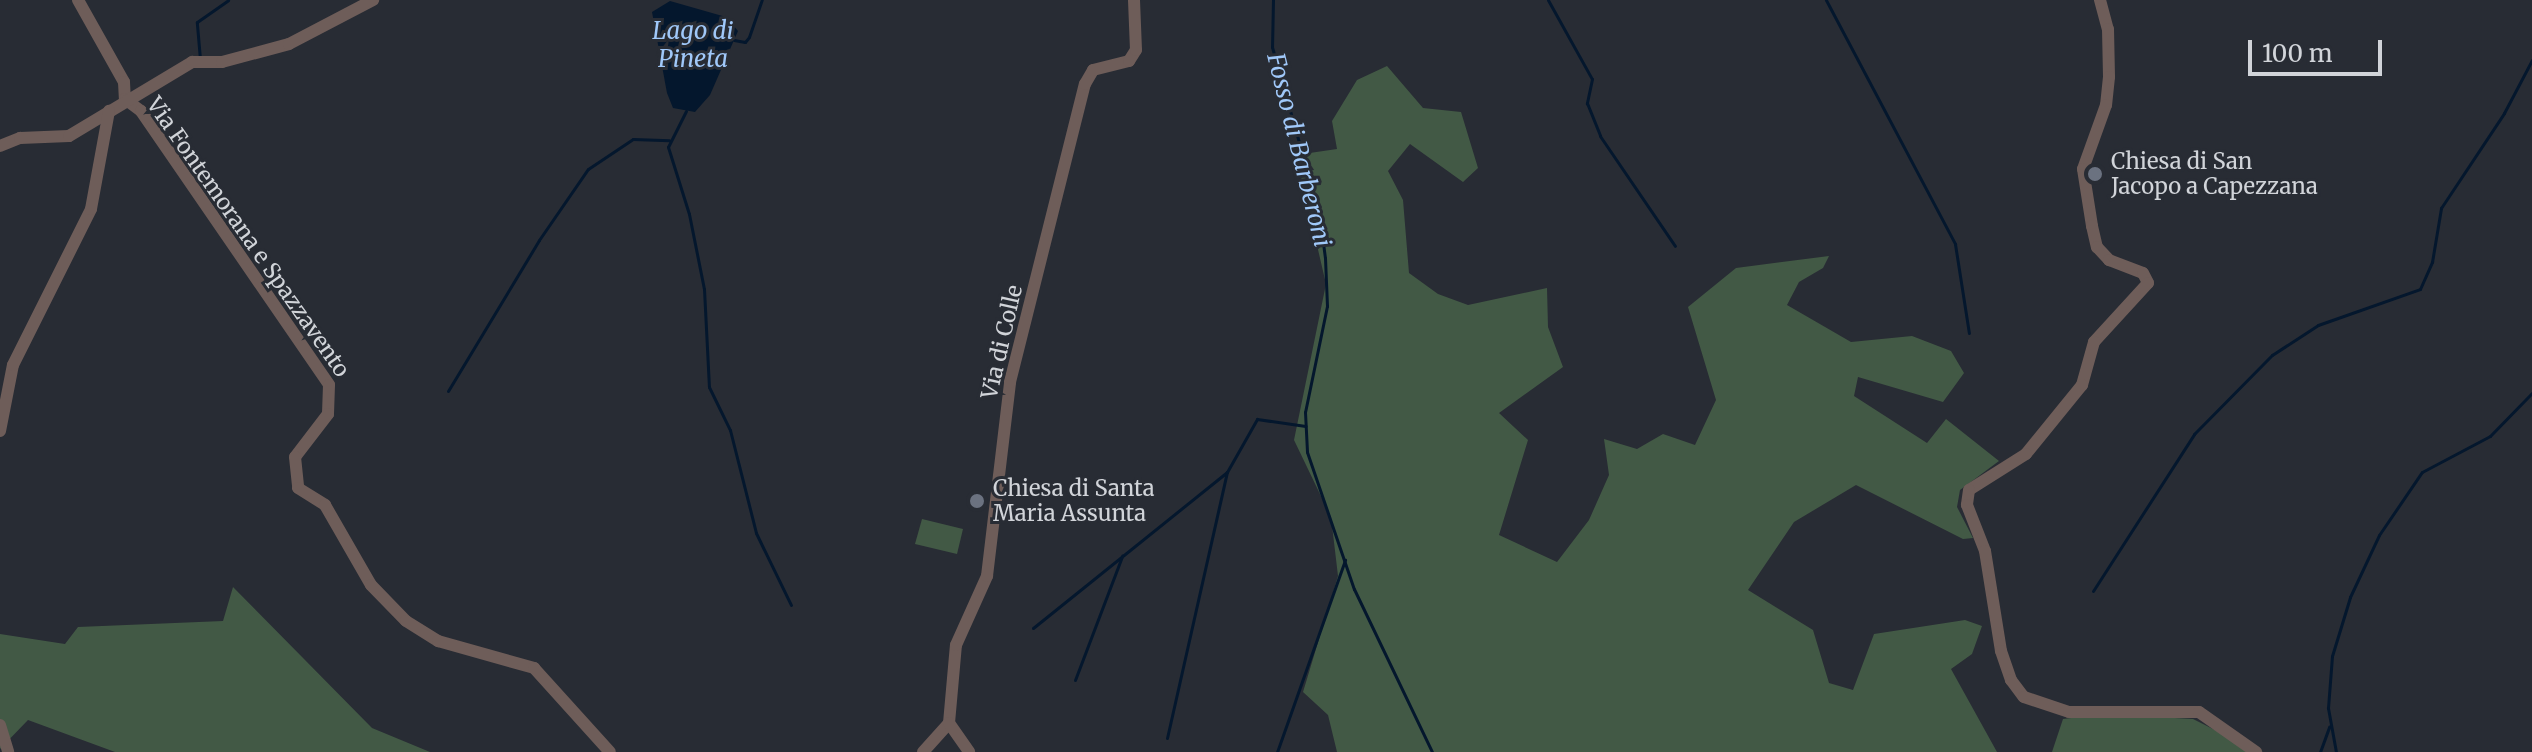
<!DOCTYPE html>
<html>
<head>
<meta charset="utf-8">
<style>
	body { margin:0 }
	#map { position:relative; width:2532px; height:752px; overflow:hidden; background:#282c34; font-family:Merriweather,serif }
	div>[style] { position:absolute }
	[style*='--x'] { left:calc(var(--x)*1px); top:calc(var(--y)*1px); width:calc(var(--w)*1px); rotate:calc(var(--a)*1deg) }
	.green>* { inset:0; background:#425945 }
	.water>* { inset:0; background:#04172d }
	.stream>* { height:3px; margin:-1.5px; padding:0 1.5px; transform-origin:1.5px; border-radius:1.5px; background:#04172d }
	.minor>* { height:12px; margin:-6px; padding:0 6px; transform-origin:6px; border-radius:6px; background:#6e5d59 }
	.dots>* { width:22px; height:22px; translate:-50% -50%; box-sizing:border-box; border:4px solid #282c34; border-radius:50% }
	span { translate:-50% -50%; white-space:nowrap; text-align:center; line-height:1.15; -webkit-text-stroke:6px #282c34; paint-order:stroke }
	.poi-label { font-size:22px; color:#d1d4d9 }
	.left { translate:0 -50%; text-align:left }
	.street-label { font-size:22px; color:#d1d4d9 }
	.water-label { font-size:24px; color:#a0c8f9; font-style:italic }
	.scale { position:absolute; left:2248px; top:40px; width:134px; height:36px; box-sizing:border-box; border:4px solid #d1d4d9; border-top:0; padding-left:10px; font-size:24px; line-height:28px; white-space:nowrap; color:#d1d4d9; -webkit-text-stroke:6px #282c34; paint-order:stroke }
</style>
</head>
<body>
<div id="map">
	<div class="green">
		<i style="clip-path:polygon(1387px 66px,1423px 108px,1461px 112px,1478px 168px,1463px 182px,1410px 144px,1388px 171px,1403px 200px,1409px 273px,1438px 294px,1468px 305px,1547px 288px,1548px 327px,1563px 367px,1499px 413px,1528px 440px,1499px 535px,1557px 562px,1589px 520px,1609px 475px,1604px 439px,1637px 449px,1663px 434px,1695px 445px,1716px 400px,1688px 307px,1736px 268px,1829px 256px,1823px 268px,1799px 282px,1787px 305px,1851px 342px,1912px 336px,1951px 351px,1964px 373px,1943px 402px,1858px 377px,1854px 396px,1927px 443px,1946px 419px,1999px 461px,1960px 490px,1957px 507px,1973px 538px,1963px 539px,1856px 485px,1794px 522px,1748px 590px,1813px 630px,1829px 683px,1853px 690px,1874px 634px,1965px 620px,1982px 626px,1972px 654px,1951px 669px,1997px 752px,1337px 752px,1328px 715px,1303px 692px,1338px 576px,1331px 517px,1294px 440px,1326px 284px,1296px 155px,1337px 149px,1332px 121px,1357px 80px)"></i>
		<i style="clip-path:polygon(922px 519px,963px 529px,957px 554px,915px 544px)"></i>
		<i style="clip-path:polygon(233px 587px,372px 728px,430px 752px,115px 752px,28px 720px,0 749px,0 634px,65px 644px,78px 627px,223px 621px)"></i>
		<i style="clip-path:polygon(2103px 714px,2193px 719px,2237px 741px,2246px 752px,2052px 752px,2063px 719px)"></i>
	</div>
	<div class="water">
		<i style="clip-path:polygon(670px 1px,726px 17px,738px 31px,710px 95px,695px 112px,673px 108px,667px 93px,652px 12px)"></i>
	</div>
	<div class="stream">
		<i style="--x:1273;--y:0;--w:47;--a:91.2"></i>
		<i style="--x:1272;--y:47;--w:173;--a:74.2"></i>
		<i style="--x:1319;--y:213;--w:45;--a:82.4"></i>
		<i style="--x:1325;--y:258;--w:48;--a:87.6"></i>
		<i style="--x:1327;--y:306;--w:108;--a:101.7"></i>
		<i style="--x:1305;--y:412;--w:40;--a:87.1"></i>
		<i style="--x:1307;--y:452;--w:145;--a:71.1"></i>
		<i style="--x:1354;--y:589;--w:181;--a:64.4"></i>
		<i style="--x:1548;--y:0;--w:90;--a:60.9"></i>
		<i style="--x:1592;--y:79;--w:25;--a:102"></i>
		<i style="--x:1587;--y:103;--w:35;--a:68"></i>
		<i style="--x:1600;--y:136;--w:133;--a:55.7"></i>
		<i style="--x:1826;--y:0;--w:276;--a:62.1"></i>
		<i style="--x:1955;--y:244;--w:90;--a:81.1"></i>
		<i style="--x:734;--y:40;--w:11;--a:10"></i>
		<i style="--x:745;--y:42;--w:6;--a:-51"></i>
		<i style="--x:749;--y:37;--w:39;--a:-71"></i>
		<i style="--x:200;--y:59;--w:37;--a:-95"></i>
		<i style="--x:197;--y:22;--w:38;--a:-35"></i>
		<i style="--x:686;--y:111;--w:40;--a:116.6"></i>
		<i style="--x:668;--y:147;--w:70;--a:72.6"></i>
		<i style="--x:689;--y:214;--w:76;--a:78.7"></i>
		<i style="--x:704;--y:289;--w:98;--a:87.1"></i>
		<i style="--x:709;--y:387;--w:48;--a:64"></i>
		<i style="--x:730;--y:430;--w:106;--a:75.8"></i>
		<i style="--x:756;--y:533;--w:80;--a:64.1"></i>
		<i style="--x:448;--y:391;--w:176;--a:-58.9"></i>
		<i style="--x:539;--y:240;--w:86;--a:-55.4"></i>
		<i style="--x:588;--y:169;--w:54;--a:-33.7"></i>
		<i style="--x:633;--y:139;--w:36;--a:2"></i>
		<i style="--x:2093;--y:591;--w:187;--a:-57.2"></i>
		<i style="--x:2194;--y:434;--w:111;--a:-45.4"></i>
		<i style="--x:2272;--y:355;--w:55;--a:-33.1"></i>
		<i style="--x:2318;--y:325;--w:108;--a:-19.4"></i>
		<i style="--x:2420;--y:289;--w:30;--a:-66"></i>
		<i style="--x:2432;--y:262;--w:55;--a:-80.5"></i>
		<i style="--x:2441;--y:208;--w:114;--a:-56.4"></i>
		<i style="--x:2504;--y:113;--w:60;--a:-62.2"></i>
		<i style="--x:1033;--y:628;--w:249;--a:-38.8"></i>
		<i style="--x:1075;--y:680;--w:133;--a:-69.2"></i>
		<i style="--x:1167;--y:738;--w:273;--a:-77.3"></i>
		<i style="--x:1227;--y:472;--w:61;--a:-60.5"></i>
		<i style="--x:1257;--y:419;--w:49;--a:8.3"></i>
		<i style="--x:1277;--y:752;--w:204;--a:-70.5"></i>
		<i style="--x:2320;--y:752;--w:27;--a:-70"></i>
		<i style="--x:2336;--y:752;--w:45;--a:-100.3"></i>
		<i style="--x:2328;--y:708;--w:52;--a:-85.6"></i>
		<i style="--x:2332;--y:656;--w:62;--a:-73"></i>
		<i style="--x:2350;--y:597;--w:68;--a:-64.9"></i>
		<i style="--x:2379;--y:535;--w:76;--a:-55.7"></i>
		<i style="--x:2422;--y:472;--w:77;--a:-27.9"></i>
		<i style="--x:2490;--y:436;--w:60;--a:-45.7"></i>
	</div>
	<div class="minor">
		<i style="--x:78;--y:0;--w:94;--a:60.7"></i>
		<i style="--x:124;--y:82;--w:17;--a:87"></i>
		<i style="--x:2100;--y:0;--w:30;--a:75"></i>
		<i style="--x:2108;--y:29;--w:48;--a:88.8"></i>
		<i style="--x:2109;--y:77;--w:28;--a:96"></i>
		<i style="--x:2106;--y:105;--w:68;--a:109.8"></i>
		<i style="--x:2083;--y:169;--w:58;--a:81"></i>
		<i style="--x:2092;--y:226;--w:22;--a:77"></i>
		<i style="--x:2097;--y:247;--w:18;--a:47"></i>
		<i style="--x:2109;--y:260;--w:36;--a:21"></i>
		<i style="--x:2143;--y:273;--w:11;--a:63"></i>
		<i style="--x:2148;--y:283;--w:80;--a:132.5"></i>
		<i style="--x:2094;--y:342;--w:45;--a:105.6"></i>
		<i style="--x:2082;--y:385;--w:89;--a:129.1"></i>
		<i style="--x:2026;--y:454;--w:67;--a:147.7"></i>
		<i style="--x:1969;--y:490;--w:15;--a:98"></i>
		<i style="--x:1967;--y:505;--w:49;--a:68.6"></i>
		<i style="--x:1985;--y:551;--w:101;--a:80.9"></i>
		<i style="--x:2001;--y:651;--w:31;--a:71"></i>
		<i style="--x:2011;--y:680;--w:21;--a:53"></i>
		<i style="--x:2024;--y:697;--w:47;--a:18.4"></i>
		<i style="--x:2069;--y:712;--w:130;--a:0"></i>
		<i style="--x:2199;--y:712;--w:70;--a:35.1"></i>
		<i style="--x:125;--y:99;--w:20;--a:37"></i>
		<i style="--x:141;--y:111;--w:332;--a:55.5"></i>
		<i style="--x:329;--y:385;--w:29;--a:92"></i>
		<i style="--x:328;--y:414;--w:54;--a:127.5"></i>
		<i style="--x:295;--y:457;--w:31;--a:84"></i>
		<i style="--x:298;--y:488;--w:32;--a:32"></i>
		<i style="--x:325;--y:505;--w:92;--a:60.1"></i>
		<i style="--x:371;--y:585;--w:50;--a:45.8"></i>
		<i style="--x:406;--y:621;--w:38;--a:32"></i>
		<i style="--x:438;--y:641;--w:100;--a:15.7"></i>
		<i style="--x:534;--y:668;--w:113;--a:47.9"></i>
		<i style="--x:0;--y:146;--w:22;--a:-22"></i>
		<i style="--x:20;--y:138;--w:49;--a:-2.3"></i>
		<i style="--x:69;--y:136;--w:144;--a:-31"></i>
		<i style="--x:192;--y:62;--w:30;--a:0"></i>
		<i style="--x:222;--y:62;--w:69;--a:-15"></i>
		<i style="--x:289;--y:44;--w:95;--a:-27.6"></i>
		<i style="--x:0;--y:431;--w:67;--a:-78.9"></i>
		<i style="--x:13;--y:365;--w:174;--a:-63.4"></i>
		<i style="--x:91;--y:209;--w:100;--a:-79.6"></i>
		<i style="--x:949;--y:723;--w:78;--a:-84.9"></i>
		<i style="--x:956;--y:645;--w:76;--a:-65.8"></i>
		<i style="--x:987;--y:576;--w:195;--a:-83.2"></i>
		<i style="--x:1010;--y:382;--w:307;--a:-75.9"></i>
		<i style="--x:1085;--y:84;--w:16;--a:-60"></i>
		<i style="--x:1093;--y:70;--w:37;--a:-14"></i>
		<i style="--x:1129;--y:61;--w:13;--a:-58"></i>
		<i style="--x:1136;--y:50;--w:50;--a:-92.3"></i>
		<i style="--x:0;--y:725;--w:28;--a:73"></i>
		<i style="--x:923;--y:752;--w:39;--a:-48"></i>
		<i style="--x:949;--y:723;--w:35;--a:55"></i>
	</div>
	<div class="dots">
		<i style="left:2095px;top:174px;background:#6b7280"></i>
		<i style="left:977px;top:501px;background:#6b7280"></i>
	</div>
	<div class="poi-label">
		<span class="left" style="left:2111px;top:174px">Chiesa di San<br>Jacopo a Capezzana</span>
		<span class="left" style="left:993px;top:501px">Chiesa di Santa<br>Maria Assunta</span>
	</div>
	<div class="street-label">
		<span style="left:248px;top:237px;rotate:55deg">Via Fontemorana e Spazzavento</span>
		<span style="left:1002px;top:342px;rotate:-77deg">Via di Colle</span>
	</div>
	<div class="water-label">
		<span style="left:693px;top:45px">Lago di<br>Pineta</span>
		<span style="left:1299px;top:150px;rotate:76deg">Fosso di Barberoni</span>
	</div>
	<div class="scale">100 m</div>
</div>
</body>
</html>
